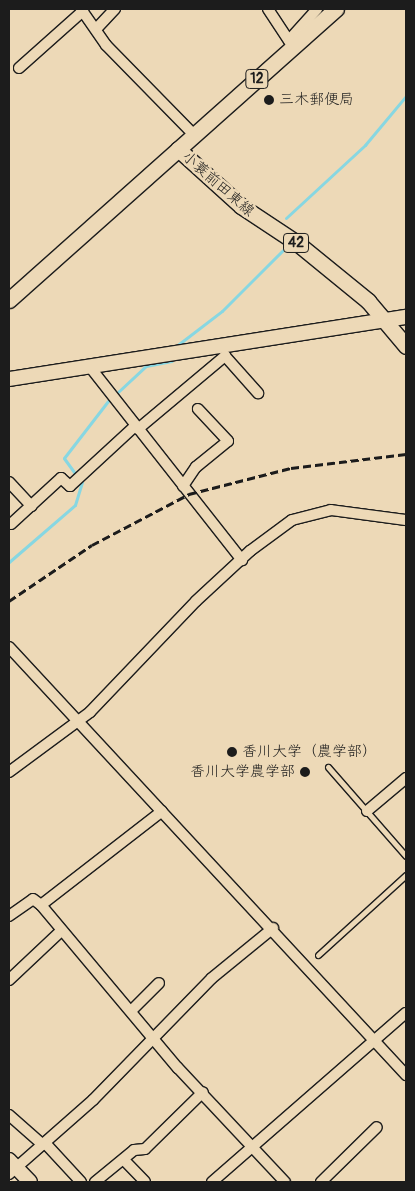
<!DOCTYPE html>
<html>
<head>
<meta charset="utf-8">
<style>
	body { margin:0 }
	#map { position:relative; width:415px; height:1191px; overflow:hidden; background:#edd9b7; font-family:Pangolin,"Klee One",sans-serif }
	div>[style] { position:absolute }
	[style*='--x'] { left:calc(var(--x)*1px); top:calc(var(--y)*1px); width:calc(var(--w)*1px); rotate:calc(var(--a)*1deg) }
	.stream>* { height:3px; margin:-1.5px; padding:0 1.5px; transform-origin:1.5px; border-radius:1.5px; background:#87d7e2 }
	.roads { filter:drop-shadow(1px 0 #1c1c1c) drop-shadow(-1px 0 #1c1c1c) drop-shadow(0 1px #1c1c1c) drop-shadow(0 -1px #1c1c1c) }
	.lane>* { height:5px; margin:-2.5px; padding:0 2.5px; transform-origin:2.5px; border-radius:2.5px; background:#edd9b7 }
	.street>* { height:10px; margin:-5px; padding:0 5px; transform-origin:5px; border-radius:5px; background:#edd9b7 }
	.secondary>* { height:14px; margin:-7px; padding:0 7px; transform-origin:7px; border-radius:7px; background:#edd9b7 }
	.primary>* { height:15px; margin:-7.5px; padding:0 7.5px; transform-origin:7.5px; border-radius:7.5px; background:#edd9b7 }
	.rail>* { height:3px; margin-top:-1.5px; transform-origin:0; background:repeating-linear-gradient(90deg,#1c1c1c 0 8px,transparent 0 12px) }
	.dots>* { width:14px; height:14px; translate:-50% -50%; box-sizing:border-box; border:2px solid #edd9b7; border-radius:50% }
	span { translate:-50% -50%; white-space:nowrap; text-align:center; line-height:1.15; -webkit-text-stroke:5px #edd9b7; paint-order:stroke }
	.shield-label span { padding:1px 4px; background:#edd9b7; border:1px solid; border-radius:4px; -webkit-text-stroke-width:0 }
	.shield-label { font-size:14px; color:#1c1c1c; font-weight:700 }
	.poi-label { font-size:15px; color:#1c1c1c }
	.left { translate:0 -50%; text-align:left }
	.right { translate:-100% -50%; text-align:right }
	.street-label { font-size:15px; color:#1c1c1c }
	.frame { position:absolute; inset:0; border:10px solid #1c1c1c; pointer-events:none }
</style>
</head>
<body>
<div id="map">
	<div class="stream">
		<i style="--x:286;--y:218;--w:108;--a:-42.7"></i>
		<i style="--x:365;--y:145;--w:64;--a:-50.1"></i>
		<i style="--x:175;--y:347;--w:59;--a:-37.5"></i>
		<i style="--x:222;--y:311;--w:86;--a:-45"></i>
		<i style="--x:118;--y:392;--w:38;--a:-43"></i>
		<i style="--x:146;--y:366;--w:26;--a:-11"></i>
		<i style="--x:74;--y:472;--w:17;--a:-126"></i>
		<i style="--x:64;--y:458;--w:72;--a:-52.3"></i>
		<i style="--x:9;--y:562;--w:87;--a:-40.8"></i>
		<i style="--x:75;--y:505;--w:24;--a:-73"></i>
	</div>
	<div class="roads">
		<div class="lane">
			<i style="--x:328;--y:767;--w:118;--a:48.8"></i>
			<i style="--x:318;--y:955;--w:119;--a:-42.3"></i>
		</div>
		<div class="street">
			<i style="--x:81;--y:9;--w:44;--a:55.2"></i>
			<i style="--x:106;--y:45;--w:126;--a:45.6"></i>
			<i style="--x:268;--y:9;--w:45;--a:56.7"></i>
			<i style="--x:98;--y:27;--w:25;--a:-47"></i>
			<i style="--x:289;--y:40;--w:42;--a:-47.9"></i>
			<i style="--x:19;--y:68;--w:86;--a:-41.7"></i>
			<i style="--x:90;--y:367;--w:246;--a:51.8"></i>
			<i style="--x:138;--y:429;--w:114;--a:-40"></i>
			<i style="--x:225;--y:356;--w:50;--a:48.3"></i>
			<i style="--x:9;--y:482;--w:33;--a:47"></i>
			<i style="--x:183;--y:486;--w:23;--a:-56"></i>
			<i style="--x:196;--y:467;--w:41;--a:-39.1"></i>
			<i style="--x:228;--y:441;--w:44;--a:-133.2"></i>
			<i style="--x:11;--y:524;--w:68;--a:-42.6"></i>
			<i style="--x:61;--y:478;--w:12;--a:42"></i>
			<i style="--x:70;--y:486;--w:88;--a:-42.7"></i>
			<i style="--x:9;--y:647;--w:584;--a:47.15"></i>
			<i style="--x:9;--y:772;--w:101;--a:-36.5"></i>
			<i style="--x:90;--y:712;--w:153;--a:-46.3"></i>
			<i style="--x:196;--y:601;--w:74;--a:-42.8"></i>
			<i style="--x:250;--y:551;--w:52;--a:-36.4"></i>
			<i style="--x:292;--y:520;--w:40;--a:-14.4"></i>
			<i style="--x:331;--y:510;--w:76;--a:7.6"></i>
			<i style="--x:367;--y:811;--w:51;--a:-40.2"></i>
			<i style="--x:41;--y:905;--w:153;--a:-37.8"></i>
			<i style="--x:9;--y:916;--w:29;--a:-35"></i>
			<i style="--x:33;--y:899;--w:10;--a:37"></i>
			<i style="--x:41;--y:905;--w:213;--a:50"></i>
			<i style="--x:178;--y:1068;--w:156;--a:46.8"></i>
			<i style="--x:9;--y:980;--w:70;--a:-43.3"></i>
			<i style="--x:132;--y:1010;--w:38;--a:-45"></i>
			<i style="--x:9;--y:1115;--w:45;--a:41.4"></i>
			<i style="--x:45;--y:1143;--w:53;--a:47.3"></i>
			<i style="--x:124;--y:1160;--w:30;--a:46"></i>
			<i style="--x:9;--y:1174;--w:112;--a:-41.4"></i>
			<i style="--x:93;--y:1100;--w:170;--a:-45.7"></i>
			<i style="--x:212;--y:978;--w:79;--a:-39.3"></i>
			<i style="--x:95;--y:1182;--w:50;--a:-39.4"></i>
			<i style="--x:134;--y:1150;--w:11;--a:-5"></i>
			<i style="--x:145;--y:1149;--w:81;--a:-44.5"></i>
			<i style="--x:212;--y:1182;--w:257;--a:-41.1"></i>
			<i style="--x:321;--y:1182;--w:78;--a:-44.5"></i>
		</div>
		<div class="secondary">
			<i style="--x:9;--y:379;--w:402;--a:-8.9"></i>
			<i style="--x:9;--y:1160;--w:30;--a:46"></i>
		</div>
		<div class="primary">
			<i style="--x:178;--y:149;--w:85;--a:42.1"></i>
			<i style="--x:241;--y:206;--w:67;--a:33.5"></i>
			<i style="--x:297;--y:243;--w:92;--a:39.2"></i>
			<i style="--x:368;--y:301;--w:59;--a:49.8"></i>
			<i style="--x:9;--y:300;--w:438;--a:-41.7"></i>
		</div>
	</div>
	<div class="rail">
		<i style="--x:9;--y:601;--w:100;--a:-34"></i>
		<i style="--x:92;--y:545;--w:110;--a:-27.7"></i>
		<i style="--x:189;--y:494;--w:105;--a:-14.3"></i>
		<i style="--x:291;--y:468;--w:116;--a:-6.9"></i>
	</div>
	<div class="dots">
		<i style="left:269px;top:100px;background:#1c1c1c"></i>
		<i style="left:232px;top:752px;background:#1c1c1c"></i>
		<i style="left:305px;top:772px;background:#1c1c1c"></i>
	</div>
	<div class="shield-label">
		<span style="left:257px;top:79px">12</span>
		<span style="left:296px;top:243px">42</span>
	</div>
	<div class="poi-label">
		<span class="left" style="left:279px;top:100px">三木郵便局</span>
		<span class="left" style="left:242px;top:752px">香川大学（農学部）</span>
		<span class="right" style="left:295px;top:772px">香川大学農学部</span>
	</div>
	<div class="street-label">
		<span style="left:218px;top:184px;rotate:41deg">小蓑前田東線</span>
	</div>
	<div class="frame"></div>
</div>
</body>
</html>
